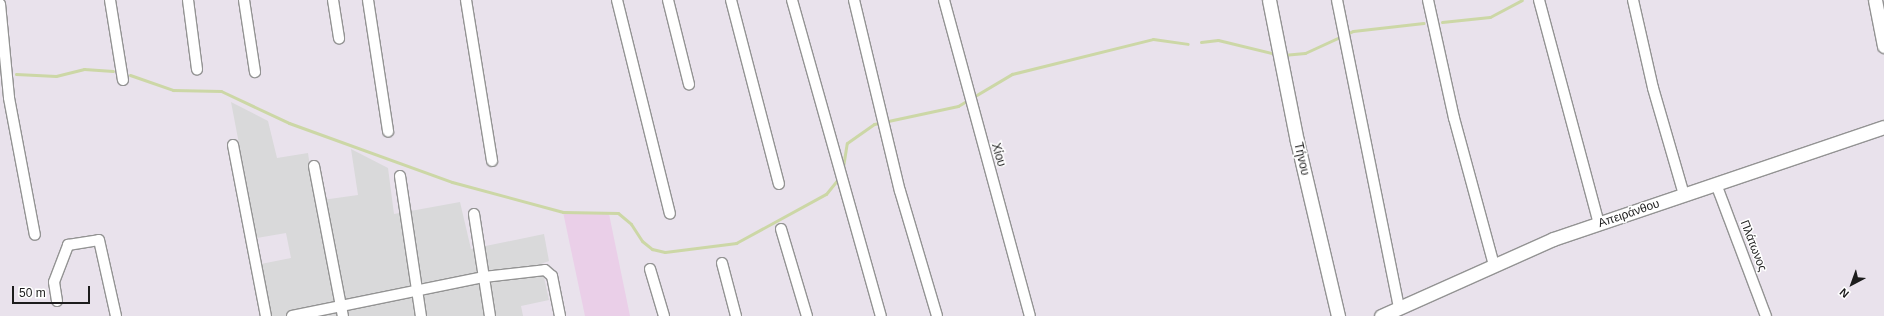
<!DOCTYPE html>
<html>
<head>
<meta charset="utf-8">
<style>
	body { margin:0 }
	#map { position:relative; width:1884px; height:316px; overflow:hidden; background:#e9e2ec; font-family:Arial,sans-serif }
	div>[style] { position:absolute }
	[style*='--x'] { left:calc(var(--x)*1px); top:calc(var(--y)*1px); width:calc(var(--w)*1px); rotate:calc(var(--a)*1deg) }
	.residential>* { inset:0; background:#d9d9da }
	.farmland>* { inset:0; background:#eacfe8 }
	.stream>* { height:3px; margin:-1.5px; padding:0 1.5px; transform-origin:1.5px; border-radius:1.5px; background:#ccd7a6 }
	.roads { filter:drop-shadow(1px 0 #939393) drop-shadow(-1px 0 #939393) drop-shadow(0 1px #939393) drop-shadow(0 -1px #939393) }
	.minor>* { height:10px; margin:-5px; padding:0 5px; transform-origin:5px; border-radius:5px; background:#fff }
	.tertiary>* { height:13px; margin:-6.5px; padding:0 6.5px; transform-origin:6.5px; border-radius:6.5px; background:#fff }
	span { translate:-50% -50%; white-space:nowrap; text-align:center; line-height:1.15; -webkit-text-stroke:3px #fff; paint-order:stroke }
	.street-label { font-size:12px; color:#1c1c1c }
	.north { position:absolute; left:1832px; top:264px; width:40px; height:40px; -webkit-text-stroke:3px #fff; paint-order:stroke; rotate:221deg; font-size:11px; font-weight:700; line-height:16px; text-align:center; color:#1c1c1c }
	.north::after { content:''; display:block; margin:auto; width:14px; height:18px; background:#1c1c1c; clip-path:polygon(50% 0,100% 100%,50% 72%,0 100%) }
	.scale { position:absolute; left:12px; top:286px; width:78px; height:18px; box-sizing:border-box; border:2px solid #1c1c1c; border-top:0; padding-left:5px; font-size:12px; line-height:14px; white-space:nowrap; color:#1c1c1c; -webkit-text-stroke:3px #fff; paint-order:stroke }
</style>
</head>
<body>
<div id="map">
	<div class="residential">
		<i style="clip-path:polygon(231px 102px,268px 121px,277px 158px,308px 153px,315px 201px,358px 195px,351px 149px,388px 168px,394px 214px,460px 202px,471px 249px,544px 234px,549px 261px,541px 264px,549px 300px,521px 306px,523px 316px,270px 316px,261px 264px,291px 258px,286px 233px,257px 238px)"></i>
	</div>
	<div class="farmland">
		<i style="clip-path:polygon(563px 212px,609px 214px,630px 316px,585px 316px)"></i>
	</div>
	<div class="stream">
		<i style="--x:1442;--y:22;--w:48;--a:-5.9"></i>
		<i style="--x:1490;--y:17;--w:36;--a:-28"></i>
		<i style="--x:1201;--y:42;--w:17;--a:-7"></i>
		<i style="--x:1218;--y:40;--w:60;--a:13.6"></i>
		<i style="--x:1283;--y:55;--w:22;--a:-5"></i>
		<i style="--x:1305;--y:53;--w:53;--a:-24.6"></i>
		<i style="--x:1353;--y:31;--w:71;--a:-6.4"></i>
		<i style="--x:16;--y:74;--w:40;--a:2.9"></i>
		<i style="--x:56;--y:76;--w:29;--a:-14"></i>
		<i style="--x:84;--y:69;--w:29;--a:4"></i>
		<i style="--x:130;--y:75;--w:46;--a:19.2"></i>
		<i style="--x:173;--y:90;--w:48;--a:1.2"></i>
		<i style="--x:221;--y:91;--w:75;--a:25.2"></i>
		<i style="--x:289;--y:123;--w:173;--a:19.9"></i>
		<i style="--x:452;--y:182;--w:115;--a:15.1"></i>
		<i style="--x:563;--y:212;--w:55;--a:1"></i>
		<i style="--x:618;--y:213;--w:17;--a:40"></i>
		<i style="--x:631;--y:224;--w:20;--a:57"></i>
		<i style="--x:642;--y:241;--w:13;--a:39"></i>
		<i style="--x:652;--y:249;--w:13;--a:13"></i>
		<i style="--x:665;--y:252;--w:72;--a:-7.2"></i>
		<i style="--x:736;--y:243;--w:102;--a:-28.6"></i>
		<i style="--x:826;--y:194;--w:21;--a:-51"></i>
		<i style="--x:843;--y:167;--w:24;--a:-81"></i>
		<i style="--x:847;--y:143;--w:33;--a:-35"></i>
		<i style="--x:874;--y:124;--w:86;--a:-12.1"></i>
		<i style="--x:958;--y:106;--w:63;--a:-30.7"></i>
		<i style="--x:1012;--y:74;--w:145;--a:-13.9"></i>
		<i style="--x:1153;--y:39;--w:35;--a:8"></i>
	</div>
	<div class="roads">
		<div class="minor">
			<i style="--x:110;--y:0;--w:81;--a:80.8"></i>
			<i style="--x:188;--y:0;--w:70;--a:82.6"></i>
			<i style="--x:244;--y:0;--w:73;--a:81.3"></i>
			<i style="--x:333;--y:0;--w:39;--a:81"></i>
			<i style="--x:368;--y:0;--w:133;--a:81.3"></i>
			<i style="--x:466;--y:0;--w:163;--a:80.8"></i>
			<i style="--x:617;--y:0;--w:220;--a:76.1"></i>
			<i style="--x:668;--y:0;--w:87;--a:76"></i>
			<i style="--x:731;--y:0;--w:190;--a:75.4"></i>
			<i style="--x:792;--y:0;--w:328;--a:74.3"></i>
			<i style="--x:854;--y:0;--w:196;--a:76.5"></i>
			<i style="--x:900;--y:191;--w:130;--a:73.5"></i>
			<i style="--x:944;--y:0;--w:327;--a:74.8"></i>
			<i style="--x:1337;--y:0;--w:314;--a:78.6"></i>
			<i style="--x:1428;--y:0;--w:121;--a:77.6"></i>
			<i style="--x:1454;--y:118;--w:152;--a:74.8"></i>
			<i style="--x:1539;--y:0;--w:232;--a:75"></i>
			<i style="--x:1633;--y:0;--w:90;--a:77.2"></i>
			<i style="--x:1653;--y:88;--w:111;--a:73.8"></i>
			<i style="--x:0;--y:4;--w:94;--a:84.5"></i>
			<i style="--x:9;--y:98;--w:139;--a:79.3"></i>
			<i style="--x:233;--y:145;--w:174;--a:79.1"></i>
			<i style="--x:314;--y:166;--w:153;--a:79.1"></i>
			<i style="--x:400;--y:176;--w:142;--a:81.5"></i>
			<i style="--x:1716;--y:184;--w:141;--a:69.3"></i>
			<i style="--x:474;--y:214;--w:103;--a:81.1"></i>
			<i style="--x:781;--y:229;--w:91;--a:73.4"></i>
			<i style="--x:722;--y:263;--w:55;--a:75.2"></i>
			<i style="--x:650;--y:269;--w:49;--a:73.4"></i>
			<i style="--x:57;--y:301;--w:19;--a:-99"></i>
			<i style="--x:54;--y:282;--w:40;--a:-69"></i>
			<i style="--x:68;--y:245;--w:31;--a:-9"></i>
			<i style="--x:99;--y:240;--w:78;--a:77.4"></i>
			<i style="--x:292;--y:316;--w:196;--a:-11.5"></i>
			<i style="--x:484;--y:277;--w:61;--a:-6.5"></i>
			<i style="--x:545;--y:270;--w:9;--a:41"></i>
			<i style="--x:552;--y:276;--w:41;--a:78.7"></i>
		</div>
		<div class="tertiary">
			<i style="--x:1269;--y:0;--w:144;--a:78.8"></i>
			<i style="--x:1297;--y:141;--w:180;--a:76.8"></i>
			<i style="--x:1875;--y:0;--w:47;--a:78.9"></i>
			<i style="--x:1381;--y:316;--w:188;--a:-24.1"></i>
			<i style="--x:1553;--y:239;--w:349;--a:-18.7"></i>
		</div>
	</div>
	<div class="street-label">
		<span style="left:998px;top:155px;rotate:74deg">Χίου</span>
		<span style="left:1301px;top:159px;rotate:77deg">Τήνου</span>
		<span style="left:1629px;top:214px;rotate:-19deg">Απειράνθου</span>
		<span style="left:1753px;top:246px;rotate:69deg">Πλάτωνος</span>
	</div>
	<div class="north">N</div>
	<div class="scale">50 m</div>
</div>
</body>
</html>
